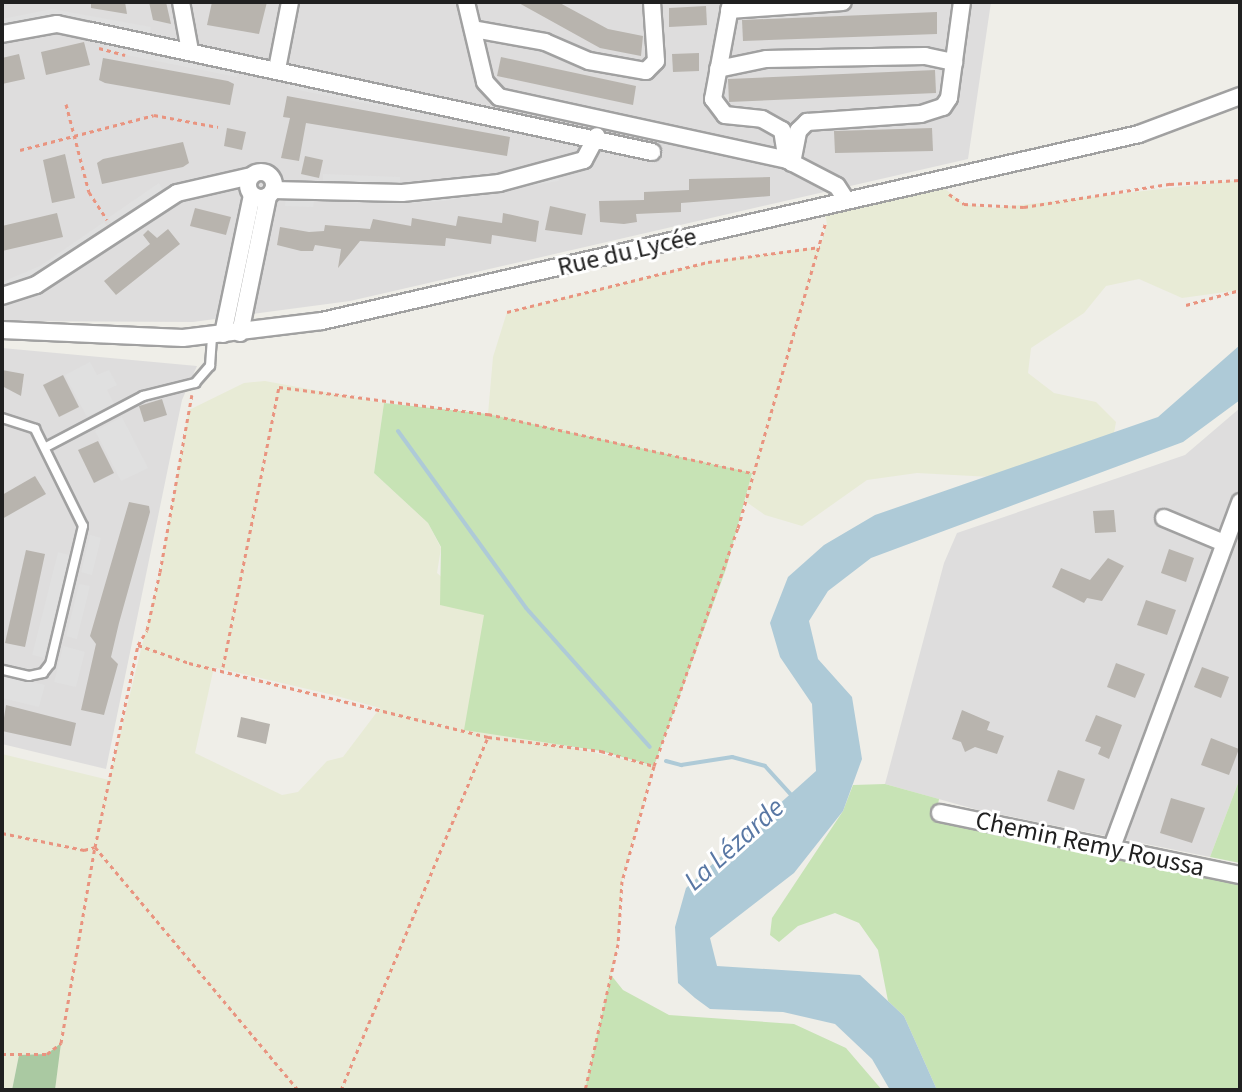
<!DOCTYPE html>
<html>
<head>
<meta charset="utf-8">
<style>
	body { margin:0 }
	#map { position:relative; width:1242px; height:1092px; overflow:hidden; background:#efeee8; font-family:"Source Sans 3",sans-serif }
	div>[style] { position:absolute }
	[style*='--x'] { left:calc(var(--x)*1px); top:calc(var(--y)*1px); width:calc(var(--w)*1px); rotate:calc(var(--a)*1deg) }
	.residential>* { inset:0; background:#dedddd }
	.farmland>* { inset:0; background:#e8ebd6 }
	.grass>* { inset:0; background:#c7e3b5 }
	.forest>* { inset:0; background:#aac9a2 }
	.parking>* { inset:0; background:#e0e0e0 }
	.water>* { inset:0; background:#aecad7 }
	.stream>* { height:4px; margin:-2px; padding:0 2px; transform-origin:2px; border-radius:2px; background:#aecad7 }
	.building>* { inset:0; background:#b8b4ae }
	.path>* { height:3px; margin-top:-1.5px; transform-origin:0; background:repeating-linear-gradient(90deg,#e99480 0 4px,transparent 0 8px) }
	.roads { filter:drop-shadow(2px 0 #a1a1a1) drop-shadow(-2px 0 #a1a1a1) drop-shadow(0 2px #a1a1a1) drop-shadow(0 -2px #a1a1a1) }
	.lane>* { height:8px; margin:-4px; padding:0 4px; transform-origin:4px; border-radius:4px; background:#fff }
	.street>* { height:16px; margin:-8px; padding:0 8px; transform-origin:8px; border-radius:8px; background:#fff }
	.street>.ring { margin:-8px; padding:0; box-sizing:content-box; background:none; border:16px solid #fff; border-radius:50% }
	span { translate:-50% -50%; white-space:nowrap; text-align:center; line-height:1.15; -webkit-text-stroke:6px #fff; paint-order:stroke }
	.street-label { font-size:26px; color:#202020 }
	.water-label { font-size:28px; color:#5877a4; font-style:italic }
	.frame { position:absolute; inset:0; border:4px solid #202020; pointer-events:none }
</style>
</head>
<body>
<div id="map">
	<div class="residential">
		<i style="clip-path:polygon(2px 2px,991px 2px,968px 159px,350px 301px,193px 322px,2px 321px)"></i>
		<i style="clip-path:polygon(2px 348px,197px 366px,182px 400px,106px 769px,2px 744px)"></i>
		<i style="clip-path:polygon(1240px 408px,1240px 778px,1210px 857px,978px 810px,885px 784px,944px 563px,957px 533px,1185px 455px)"></i>
	</div>
	<div class="farmland">
		<i style="clip-path:polygon(934px 180px,964px 204px,993px 208px,1240px 180px,1240px 290px,1182px 298px,1139px 279px,1106px 286px,1084px 313px,1031px 348px,1028px 373px,1054px 393px,1096px 402px,1116px 422px,1114px 433px,991px 477px,917px 473px,867px 480px,802px 526px,765px 515px,745px 501px,752px 473px,488px 414px,493px 357px,507px 312px,708px 262px,820px 247px,827px 224px,823px 205px)"></i>
		<i style="clip-path:polygon(evenodd,265px 381px,384px 403px,374px 473px,428px 523px,441px 548px,437px 573px,484px 614px,560px 745px,654px 766px,622px 881px,618px 944px,585px 1090px,55px 1090px,60px 1045px,47px 1054px,19px 1055px,12px 1090px,2px 1090px,2px 754px,109px 780px,160px 572px,189px 410px,244px 383px,265px 381px,214px 667px,333px 695px,380px 708px,343px 757px,327px 761px,298px 792px,282px 795px,195px 753px,214px 667px)"></i>
	</div>
	<div class="grass">
		<i style="clip-path:polygon(384px 403px,488px 414px,752px 473px,726px 569px,654px 766px,601px 751px,464px 730px,484px 615px,440px 605px,441px 547px,428px 523px,374px 473px)"></i>
		<i style="clip-path:polygon(1240px 778px,1240px 863px,1210px 857px)"></i>
		<i style="clip-path:polygon(885px 784px,939px 799px,936px 816px,1240px 881px,1240px 1090px,937px 1090px,904px 1016px,888px 1001px,878px 950px,859px 923px,835px 913px,798px 926px,779px 942px,770px 935px,772px 918px,843px 811px,853px 785px)"></i>
		<i style="clip-path:polygon(611px 975px,623px 990px,669px 1015px,794px 1024px,846px 1048px,882px 1090px,585px 1090px)"></i>
	</div>
	<div class="forest">
		<i style="clip-path:polygon(61px 1043px,55px 1090px,12px 1090px,19px 1055px,47px 1054px)"></i>
	</div>
	<div class="parking">
		<i style="clip-path:polygon(52px 9px,151px 27px,150px 36px,2px 29px,2px 19px)"></i>
		<i style="clip-path:polygon(109px 40px,239px 66px,237px 77px,106px 51px)"></i>
		<i style="clip-path:polygon(290px 77px,420px 103px,418px 114px,288px 88px)"></i>
		<i style="clip-path:polygon(323px 174px,400px 177px,400px 187px,323px 184px)"></i>
		<i style="clip-path:polygon(558px 175px,559px 181px,444px 201px,390px 204px,314px 199px,313px 207px,285px 206px,286px 194px)"></i>
		<i style="clip-path:polygon(159px 183px,164px 192px,114px 227px,108px 218px)"></i>
		<i style="clip-path:polygon(104px 222px,110px 230px,46px 274px,2px 292px,2px 282px,40px 266px)"></i>
		<i style="clip-path:polygon(90px 362px,97px 375px,109px 370px,117px 385px,107px 390px,114px 404px,87px 417px,65px 375px)"></i>
		<i style="clip-path:polygon(122px 417px,148px 468px,121px 481px,95px 431px)"></i>
		<i style="clip-path:polygon(90px 535px,101px 538px,92px 575px,81px 572px)"></i>
		<i style="clip-path:polygon(58px 552px,70px 555px,44px 658px,32px 655px)"></i>
		<i style="clip-path:polygon(79px 584px,90px 586px,77px 639px,66px 636px)"></i>
		<i style="clip-path:polygon(63px 646px,85px 652px,76px 687px,54px 682px)"></i>
		<i style="clip-path:polygon(2px 675px,45px 685px,39px 707px,2px 698px)"></i>
	</div>
	<div class="water">
		<i style="clip-path:polygon(1240px 345px,1240px 400px,1183px 442px,871px 558px,828px 591px,809px 621px,818px 659px,852px 697px,862px 759px,843px 811px,794px 873px,710px 938px,717px 966px,860px 975px,904px 1016px,937px 1090px,890px 1090px,872px 1059px,835px 1024px,783px 1012px,710px 1009px,695px 998px,678px 983px,675px 927px,686px 888px,816px 771px,812px 704px,780px 657px,770px 623px,788px 577px,824px 545px,875px 515px,1158px 417px)"></i>
	</div>
	<div class="stream">
		<i style="--x:398;--y:431;--w:218;--a:54.1"></i>
		<i style="--x:526;--y:608;--w:186;--a:48.3"></i>
		<i style="--x:666;--y:761;--w:16;--a:15"></i>
		<i style="--x:681;--y:765;--w:52;--a:-8.9"></i>
		<i style="--x:732;--y:757;--w:34;--a:15"></i>
		<i style="--x:765;--y:766;--w:43;--a:47.8"></i>
	</div>
	<div class="building">
		<i style="clip-path:polygon(91px 2px,125px 2px,127px 14px,91px 8px)"></i>
		<i style="clip-path:polygon(149px 2px,166px 2px,171px 24px,153px 20px)"></i>
		<i style="clip-path:polygon(212px 2px,267px 2px,259px 34px,207px 25px)"></i>
		<i style="clip-path:polygon(517px 2px,558px 2px,608px 29px,643px 36px,641px 56px,600px 48px)"></i>
		<i style="clip-path:polygon(706px 6px,707px 25px,669px 27px,669px 8px)"></i>
		<i style="clip-path:polygon(937px 12px,937px 34px,743px 41px,742px 20px)"></i>
		<i style="clip-path:polygon(84px 42px,90px 65px,46px 75px,41px 52px)"></i>
		<i style="clip-path:polygon(699px 53px,699px 71px,673px 72px,672px 54px)"></i>
		<i style="clip-path:polygon(19px 54px,25px 79px,2px 84px,2px 58px)"></i>
		<i style="clip-path:polygon(501px 57px,636px 86px,633px 105px,497px 76px)"></i>
		<i style="clip-path:polygon(103px 58px,228px 81px,234px 84px,230px 105px,105px 83px,99px 80px)"></i>
		<i style="clip-path:polygon(935px 70px,936px 93px,729px 102px,728px 79px)"></i>
		<i style="clip-path:polygon(287px 96px,510px 137px,507px 156px,306px 123px,299px 161px,281px 158px,290px 118px,283px 117px)"></i>
		<i style="clip-path:polygon(227px 128px,246px 132px,242px 150px,224px 146px)"></i>
		<i style="clip-path:polygon(932px 128px,933px 151px,835px 153px,834px 131px)"></i>
		<i style="clip-path:polygon(183px 142px,189px 163px,183px 167px,102px 184px,97px 163px,103px 159px)"></i>
		<i style="clip-path:polygon(65px 154px,75px 198px,52px 203px,43px 160px)"></i>
		<i style="clip-path:polygon(305px 156px,323px 160px,319px 178px,301px 174px)"></i>
		<i style="clip-path:polygon(770px 177px,770px 196px,681px 203px,681px 212px,636px 214px,637px 222px,624px 224px,600px 222px,599px 201px,644px 200px,644px 192px,689px 190px,689px 179px)"></i>
		<i style="clip-path:polygon(550px 206px,586px 214px,582px 235px,545px 230px)"></i>
		<i style="clip-path:polygon(195px 208px,231px 217px,226px 235px,190px 226px)"></i>
		<i style="clip-path:polygon(57px 213px,63px 237px,2px 251px,2px 226px)"></i>
		<i style="clip-path:polygon(503px 213px,539px 221px,536px 242px,492px 235px,491px 244px,446px 238px,445px 246px,360px 241px,338px 268px,341px 249px,315px 245px,313px 251px,301px 251px,277px 245px,280px 227px,309px 232px,324px 231px,325px 225px,370px 229px,373px 219px,411px 226px,412px 218px,456px 226px,458px 216px,502px 223px)"></i>
		<i style="clip-path:polygon(168px 229px,180px 244px,116px 295px,104px 281px,150px 244px,143px 235px,148px 230px,157px 238px)"></i>
		<i style="clip-path:polygon(2px 370px,24px 374px,21px 396px,2px 386px)"></i>
		<i style="clip-path:polygon(63px 375px,79px 407px,59px 417px,43px 385px)"></i>
		<i style="clip-path:polygon(162px 399px,167px 415px,144px 422px,139px 406px)"></i>
		<i style="clip-path:polygon(98px 441px,114px 473px,94px 483px,78px 450px)"></i>
		<i style="clip-path:polygon(35px 476px,46px 494px,2px 519px,2px 495px)"></i>
		<i style="clip-path:polygon(129px 502px,149px 506px,150px 512px,119px 623px,111px 657px,118px 664px,104px 715px,81px 710px,96px 644px,90px 636px)"></i>
		<i style="clip-path:polygon(1114px 510px,1116px 532px,1095px 533px,1093px 511px)"></i>
		<i style="clip-path:polygon(1169px 549px,1194px 558px,1186px 582px,1161px 573px)"></i>
		<i style="clip-path:polygon(26px 550px,45px 554px,25px 647px,5px 643px)"></i>
		<i style="clip-path:polygon(1108px 558px,1124px 566px,1102px 601px,1087px 598px,1084px 603px,1052px 587px,1061px 568px,1090px 580px)"></i>
		<i style="clip-path:polygon(1146px 600px,1176px 610px,1167px 635px,1137px 625px)"></i>
		<i style="clip-path:polygon(1116px 663px,1145px 674px,1135px 698px,1107px 687px)"></i>
		<i style="clip-path:polygon(1202px 667px,1229px 677px,1221px 698px,1194px 687px)"></i>
		<i style="clip-path:polygon(6px 705px,76px 723px,71px 746px,2px 731px)"></i>
		<i style="clip-path:polygon(962px 710px,990px 722px,987px 730px,1004px 736px,997px 754px,975px 747px,965px 752px,961px 742px,952px 739px)"></i>
		<i style="clip-path:polygon(1096px 715px,1122px 725px,1109px 759px,1098px 754px,1101px 747px,1085px 741px)"></i>
		<i style="clip-path:polygon(241px 717px,270px 724px,266px 744px,237px 737px)"></i>
		<i style="clip-path:polygon(1211px 738px,1239px 749px,1229px 775px,1201px 765px)"></i>
		<i style="clip-path:polygon(1058px 770px,1085px 779px,1074px 810px,1047px 801px)"></i>
		<i style="clip-path:polygon(1171px 798px,1205px 808px,1192px 843px,1160px 833px)"></i>
	</div>
	<div class="path">
		<i style="--x:99;--y:48;--w:27;--a:15"></i>
		<i style="--x:66;--y:104;--w:91;--a:75.4"></i>
		<i style="--x:89;--y:192;--w:33;--a:57"></i>
		<i style="--x:20;--y:150;--w:138;--a:-14.6"></i>
		<i style="--x:154;--y:115;--w:65;--a:10.6"></i>
		<i style="--x:949;--y:194;--w:18;--a:34"></i>
		<i style="--x:964;--y:204;--w:60;--a:2.9"></i>
		<i style="--x:1024;--y:207;--w:148;--a:-9"></i>
		<i style="--x:1170;--y:184;--w:70;--a:-3.3"></i>
		<i style="--x:1186;--y:305;--w:56;--a:-15.5"></i>
		<i style="--x:507;--y:312;--w:207;--a:-14"></i>
		<i style="--x:708;--y:262;--w:113;--a:-7.6"></i>
		<i style="--x:138;--y:645;--w:54;--a:19.4"></i>
		<i style="--x:189;--y:663;--w:308;--a:13.9"></i>
		<i style="--x:488;--y:737;--w:114;--a:7.1"></i>
		<i style="--x:601;--y:751;--w:55;--a:15.8"></i>
		<i style="--x:654;--y:766;--w:119;--a:105.5"></i>
		<i style="--x:622;--y:881;--w:63;--a:93.6"></i>
		<i style="--x:618;--y:944;--w:150;--a:102.7"></i>
		<i style="--x:223;--y:667;--w:286;--a:-78.7"></i>
		<i style="--x:279;--y:387;--w:211;--a:7.4"></i>
		<i style="--x:488;--y:414;--w:271;--a:12.6"></i>
		<i style="--x:654;--y:766;--w:252;--a:-70.6"></i>
		<i style="--x:738;--y:528;--w:319;--a:-74"></i>
		<i style="--x:2;--y:833;--w:84;--a:11.7"></i>
		<i style="--x:84;--y:850;--w:11;--a:-15"></i>
		<i style="--x:95;--y:847;--w:317;--a:50.1"></i>
		<i style="--x:2;--y:1054;--w:45;--a:0"></i>
		<i style="--x:47;--y:1054;--w:18;--a:-38"></i>
		<i style="--x:61;--y:1043;--w:199;--a:-80.2"></i>
		<i style="--x:95;--y:847;--w:207;--a:-78"></i>
		<i style="--x:138;--y:645;--w:17;--a:-59"></i>
		<i style="--x:147;--y:630;--w:59;--a:-77.4"></i>
		<i style="--x:160;--y:572;--w:180;--a:-79.8"></i>
		<i style="--x:341;--y:1090;--w:380;--a:-67.4"></i>
	</div>
	<div class="roads">
		<div class="lane">
			<i style="--x:2;--y:418;--w:35;--a:18"></i>
			<i style="--x:35;--y:429;--w:108;--a:63.7"></i>
			<i style="--x:83;--y:526;--w:142;--a:103.4"></i>
			<i style="--x:50;--y:664;--w:11;--a:128"></i>
			<i style="--x:43;--y:673;--w:14;--a:168"></i>
			<i style="--x:29;--y:676;--w:28;--a:-167"></i>
			<i style="--x:46;--y:447;--w:110;--a:-27.7"></i>
			<i style="--x:143;--y:396;--w:54;--a:-14"></i>
			<i style="--x:195;--y:383;--w:23;--a:-49"></i>
			<i style="--x:210;--y:366;--w:30;--a:-86"></i>
		</div>
		<div class="street">
			<i style="--x:181;--y:2;--w:50;--a:79.6"></i>
			<i style="--x:466;--y:2;--w:82;--a:76.6"></i>
			<i style="--x:485;--y:82;--w:21;--a:47"></i>
			<i style="--x:499;--y:97;--w:295;--a:12.3"></i>
			<i style="--x:787;--y:160;--w:56;--a:27.5"></i>
			<i style="--x:837;--y:186;--w:17;--a:57"></i>
			<i style="--x:731;--y:2;--w:99;--a:100.5"></i>
			<i style="--x:713;--y:99;--w:20;--a:53"></i>
			<i style="--x:725;--y:115;--w:37;--a:6"></i>
			<i style="--x:762;--y:119;--w:23;--a:29"></i>
			<i style="--x:782;--y:130;--w:30;--a:81"></i>
			<i style="--x:729;--y:10;--w:114;--a:-4"></i>
			<i style="--x:473;--y:29;--w:73;--a:10.2"></i>
			<i style="--x:545;--y:42;--w:48;--a:23.4"></i>
			<i style="--x:589;--y:61;--w:58;--a:10"></i>
			<i style="--x:646;--y:71;--w:14;--a:-45"></i>
			<i style="--x:656;--y:61;--w:59;--a:-93.9"></i>
			<i style="--x:2;--y:34;--w:56;--a:-10.3"></i>
			<i style="--x:57;--y:24;--w:35;--a:12"></i>
			<i style="--x:91;--y:31;--w:574;--a:12.17"></i>
			<i style="--x:277;--y:69;--w:68;--a:-79"></i>
			<i style="--x:718;--y:69;--w:49;--a:-11.8"></i>
			<i style="--x:766;--y:59;--w:159;--a:-1.1"></i>
			<i style="--x:925;--y:56;--w:30;--a:12"></i>
			<i style="--x:792;--y:163;--w:33;--a:-79"></i>
			<i style="--x:798;--y:131;--w:13;--a:-45"></i>
			<i style="--x:807;--y:122;--w:114;--a:-4"></i>
			<i style="--x:921;--y:114;--w:23;--a:-18"></i>
			<i style="--x:943;--y:107;--w:11;--a:-56"></i>
			<i style="--x:949;--y:98;--w:97;--a:-82.3"></i>
			<i class="ring" style="left:248px;top:172px;width:10px;height:10px"></i>
			<i style="--x:273;--y:190;--w:129;--a:1.3"></i>
			<i style="--x:402;--y:193;--w:98;--a:-5.9"></i>
			<i style="--x:499;--y:183;--w:88;--a:-15.1"></i>
			<i style="--x:584;--y:160;--w:27;--a:-62"></i>
			<i style="--x:2;--y:296;--w:36;--a:-18"></i>
			<i style="--x:36;--y:285;--w:168;--a:-33.1"></i>
			<i style="--x:177;--y:193;--w:76;--a:-12.9"></i>
			<i style="--x:2;--y:330;--w:181;--a:2.5"></i>
			<i style="--x:183;--y:338;--w:140;--a:-7"></i>
			<i style="--x:322;--y:321;--w:838;--a:-12.89"></i>
			<i style="--x:1139;--y:134;--w:108;--a:-20.6"></i>
			<i style="--x:240;--y:333;--w:140;--a:-78.4"></i>
			<i style="--x:223;--y:334;--w:142;--a:-78.2"></i>
			<i style="--x:1164;--y:518;--w:65;--a:22.6"></i>
			<i style="--x:940;--y:813;--w:306;--a:11.7"></i>
			<i style="--x:1112;--y:847;--w:368;--a:-69.6"></i>
		</div>
	</div>
	<div class="street-label">
		<span style="left:627px;top:252px;rotate:-13deg">Rue du Lycée</span>
		<span style="left:1090px;top:844px;rotate:12deg">Chemin Remy Roussa</span>
	</div>
	<div class="water-label">
		<span style="left:734px;top:844px;rotate:-42deg">La Lézarde</span>
	</div>
	<div class="frame"></div>
</div>
</body>
</html>
